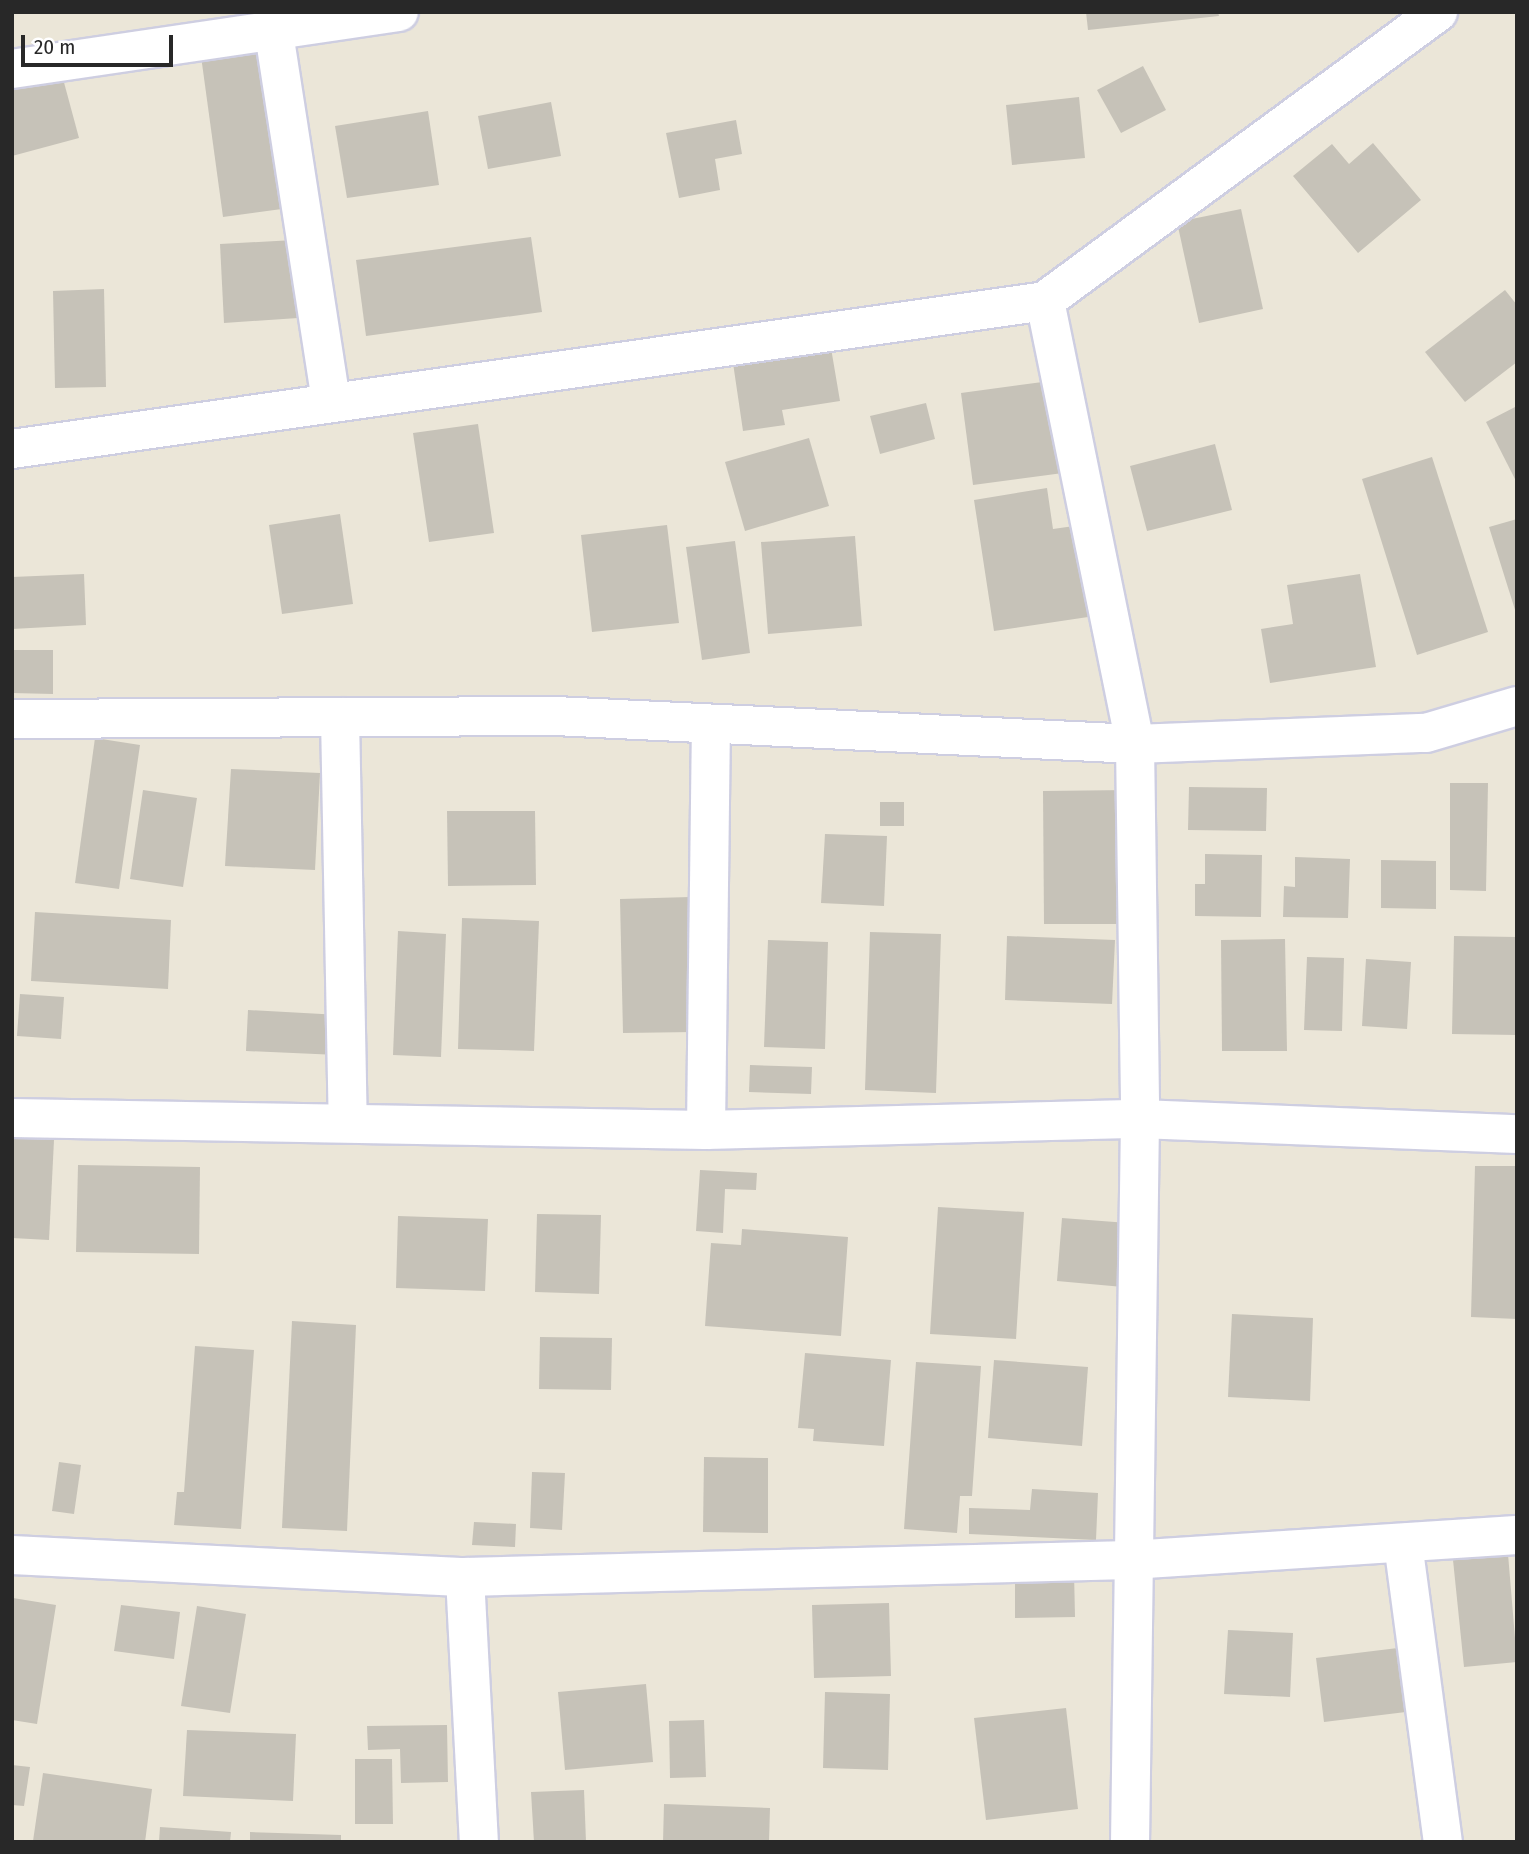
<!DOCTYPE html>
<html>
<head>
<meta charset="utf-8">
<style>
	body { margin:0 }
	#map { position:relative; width:1529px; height:1854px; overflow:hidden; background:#ebe6d8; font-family:"Fira Sans Condensed",sans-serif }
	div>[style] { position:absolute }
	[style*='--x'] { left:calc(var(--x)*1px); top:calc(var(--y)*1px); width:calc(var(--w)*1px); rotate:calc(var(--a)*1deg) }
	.building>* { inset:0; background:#c6c2b8 }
	.roads { filter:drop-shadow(2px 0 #cecee1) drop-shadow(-2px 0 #cecee1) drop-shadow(0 2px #cecee1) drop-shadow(0 -2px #cecee1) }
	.minor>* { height:38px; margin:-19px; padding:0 19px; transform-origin:19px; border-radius:19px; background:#fff }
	span { translate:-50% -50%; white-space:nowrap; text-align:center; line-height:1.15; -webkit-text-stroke:7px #fff; paint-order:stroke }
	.frame { position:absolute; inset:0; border:14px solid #282828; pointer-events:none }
	.scale { position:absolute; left:21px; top:35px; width:152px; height:32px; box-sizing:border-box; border:4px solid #282828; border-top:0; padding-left:9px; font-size:21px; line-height:24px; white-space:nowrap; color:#282828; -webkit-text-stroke:5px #fff; paint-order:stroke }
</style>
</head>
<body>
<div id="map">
	<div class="building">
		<i style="clip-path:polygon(1086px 12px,1218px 12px,1219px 16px,1088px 30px)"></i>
		<i style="clip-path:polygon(282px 45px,304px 206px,223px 217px,201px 56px)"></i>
		<i style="clip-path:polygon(1143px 66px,1166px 110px,1121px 133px,1097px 90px)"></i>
		<i style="clip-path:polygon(62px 75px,79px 138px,12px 156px,12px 89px)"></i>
		<i style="clip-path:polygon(1079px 97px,1085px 158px,1012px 165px,1006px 105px)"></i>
		<i style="clip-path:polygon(551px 102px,561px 156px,488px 169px,478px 116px)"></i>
		<i style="clip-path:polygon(428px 111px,439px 185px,347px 198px,335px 126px)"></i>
		<i style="clip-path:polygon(736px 120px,742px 154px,715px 159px,720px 190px,679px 198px,666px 133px)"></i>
		<i style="clip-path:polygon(1373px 143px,1421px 200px,1358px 253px,1293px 176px,1332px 144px,1349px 164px)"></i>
		<i style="clip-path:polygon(1241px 209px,1263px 309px,1199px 323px,1177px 222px)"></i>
		<i style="clip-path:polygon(531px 237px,542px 312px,366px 336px,356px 260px)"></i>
		<i style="clip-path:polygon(294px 240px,298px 318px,224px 323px,220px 244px)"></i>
		<i style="clip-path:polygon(104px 289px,106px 387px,55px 388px,53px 291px)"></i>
		<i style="clip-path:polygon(1505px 290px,1517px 305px,1517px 362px,1465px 402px,1425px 352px)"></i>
		<i style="clip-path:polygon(831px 348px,840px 401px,782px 410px,785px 425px,743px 431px,733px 363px)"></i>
		<i style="clip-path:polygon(1050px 381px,1063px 473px,973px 485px,961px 393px)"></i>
		<i style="clip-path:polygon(926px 403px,935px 439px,880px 454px,870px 416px)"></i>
		<i style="clip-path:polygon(1517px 406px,1517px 483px,1486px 422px)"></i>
		<i style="clip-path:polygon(478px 424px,494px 533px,429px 542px,413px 433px)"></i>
		<i style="clip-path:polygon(809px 438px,829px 506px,745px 531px,725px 462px)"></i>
		<i style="clip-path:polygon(1215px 444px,1232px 510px,1147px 531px,1130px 466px)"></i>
		<i style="clip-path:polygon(1432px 457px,1488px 632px,1417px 655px,1362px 479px)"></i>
		<i style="clip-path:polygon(1047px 488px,1053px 529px,1074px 526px,1088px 617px,994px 631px,974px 500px)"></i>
		<i style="clip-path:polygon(340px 514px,353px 604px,282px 614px,269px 525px)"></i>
		<i style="clip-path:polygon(1517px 519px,1517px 613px,1516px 613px,1489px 527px)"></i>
		<i style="clip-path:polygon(667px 525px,679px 623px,592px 632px,581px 535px)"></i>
		<i style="clip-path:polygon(855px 536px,862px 626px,768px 634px,761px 542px)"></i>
		<i style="clip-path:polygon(735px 541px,750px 653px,702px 660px,686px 547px)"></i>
		<i style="clip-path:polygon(84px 574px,86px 625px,12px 629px,12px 577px)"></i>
		<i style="clip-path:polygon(1360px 574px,1376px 667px,1270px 683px,1261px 629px,1293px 624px,1287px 585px)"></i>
		<i style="clip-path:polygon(12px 650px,53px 650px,53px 694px,12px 693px)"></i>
		<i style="clip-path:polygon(95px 738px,140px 745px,119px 889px,75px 883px)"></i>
		<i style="clip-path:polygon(231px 769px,320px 773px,315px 870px,225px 866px)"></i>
		<i style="clip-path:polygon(1450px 783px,1488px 783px,1486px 891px,1450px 890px)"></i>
		<i style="clip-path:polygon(1189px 787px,1267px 788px,1266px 831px,1188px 830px)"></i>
		<i style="clip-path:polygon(143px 790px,197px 798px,183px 887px,130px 879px)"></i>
		<i style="clip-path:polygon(1129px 790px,1130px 924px,1044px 924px,1043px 791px)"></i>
		<i style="clip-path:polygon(880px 802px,904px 802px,904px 826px,880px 826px)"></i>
		<i style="clip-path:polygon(447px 811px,535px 811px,536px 885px,448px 886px)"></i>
		<i style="clip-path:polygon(825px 834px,887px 836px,884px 906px,821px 903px)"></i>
		<i style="clip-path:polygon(1205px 854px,1262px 855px,1261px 917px,1195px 916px,1195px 884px,1205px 884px)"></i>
		<i style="clip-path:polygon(1295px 857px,1350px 859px,1348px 918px,1283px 917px,1284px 886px,1295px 887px)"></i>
		<i style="clip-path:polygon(1381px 860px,1436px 861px,1436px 909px,1381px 908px)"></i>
		<i style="clip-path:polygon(690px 897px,694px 1032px,623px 1033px,620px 899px)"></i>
		<i style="clip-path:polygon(35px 912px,171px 920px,168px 989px,31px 981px)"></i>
		<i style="clip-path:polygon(462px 918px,539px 921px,534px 1051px,458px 1049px)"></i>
		<i style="clip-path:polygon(398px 931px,446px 934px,441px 1057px,393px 1055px)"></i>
		<i style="clip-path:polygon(870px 932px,941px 934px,936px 1093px,865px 1090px)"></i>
		<i style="clip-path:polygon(1007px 936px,1115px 940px,1112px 1004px,1005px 1000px)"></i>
		<i style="clip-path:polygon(1454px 936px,1517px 937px,1517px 1035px,1452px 1034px)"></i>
		<i style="clip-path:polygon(1285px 939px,1287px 1051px,1222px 1051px,1221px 940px)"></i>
		<i style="clip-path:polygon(768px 940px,828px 942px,825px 1049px,764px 1047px)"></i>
		<i style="clip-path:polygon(1307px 957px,1344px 958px,1342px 1031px,1304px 1030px)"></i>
		<i style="clip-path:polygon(1366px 959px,1411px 962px,1407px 1029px,1362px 1026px)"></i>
		<i style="clip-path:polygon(20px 994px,64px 997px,61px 1039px,17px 1036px)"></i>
		<i style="clip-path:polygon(248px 1010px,340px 1015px,338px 1055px,246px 1051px)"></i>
		<i style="clip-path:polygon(750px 1065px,812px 1067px,811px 1094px,749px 1092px)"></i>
		<i style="clip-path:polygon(12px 1138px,54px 1140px,49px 1240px,12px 1238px)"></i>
		<i style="clip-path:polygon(78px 1165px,200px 1167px,199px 1254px,76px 1252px)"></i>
		<i style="clip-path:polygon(1475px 1166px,1517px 1166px,1517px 1319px,1471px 1317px)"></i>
		<i style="clip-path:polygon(700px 1170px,757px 1173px,756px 1190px,725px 1189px,723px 1233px,696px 1231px)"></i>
		<i style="clip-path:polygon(938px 1207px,1024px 1212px,1016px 1339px,930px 1334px)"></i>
		<i style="clip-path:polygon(537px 1214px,601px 1215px,599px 1294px,535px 1292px)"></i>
		<i style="clip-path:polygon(398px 1216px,488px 1219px,485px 1291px,396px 1288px)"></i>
		<i style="clip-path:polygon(1062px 1218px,1128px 1223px,1123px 1287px,1057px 1281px)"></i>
		<i style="clip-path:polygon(742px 1229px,848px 1237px,841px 1336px,705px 1326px,711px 1243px,741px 1245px)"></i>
		<i style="clip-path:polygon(1232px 1314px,1313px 1318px,1310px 1401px,1228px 1397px)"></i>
		<i style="clip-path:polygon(292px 1321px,356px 1325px,347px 1531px,282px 1528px)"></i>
		<i style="clip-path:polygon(540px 1337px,612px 1338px,611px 1390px,539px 1389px)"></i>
		<i style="clip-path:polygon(195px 1346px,254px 1350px,241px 1529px,174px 1525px,177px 1492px,184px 1492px)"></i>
		<i style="clip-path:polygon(805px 1353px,891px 1360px,884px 1446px,813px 1441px,814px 1429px,798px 1428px)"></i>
		<i style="clip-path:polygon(994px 1360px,1088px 1367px,1082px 1446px,988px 1438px)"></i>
		<i style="clip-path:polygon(916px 1362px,981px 1366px,972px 1496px,960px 1496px,957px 1533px,904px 1529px)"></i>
		<i style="clip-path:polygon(704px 1457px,768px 1458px,768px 1533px,703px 1532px)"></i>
		<i style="clip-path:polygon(59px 1462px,81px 1465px,74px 1514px,52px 1511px)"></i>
		<i style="clip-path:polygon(532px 1472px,565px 1473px,562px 1530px,530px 1528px)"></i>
		<i style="clip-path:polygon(1032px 1489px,1098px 1493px,1096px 1540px,969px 1534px,969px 1508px,1030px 1510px)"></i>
		<i style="clip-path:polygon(474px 1522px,516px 1524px,515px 1547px,472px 1545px)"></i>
		<i style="clip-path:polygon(1508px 1554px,1517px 1662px,1464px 1667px,1453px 1560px)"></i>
		<i style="clip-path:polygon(1074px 1572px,1075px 1617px,1015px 1618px,1015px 1573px)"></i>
		<i style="clip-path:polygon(13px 1598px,56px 1605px,37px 1724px,12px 1720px)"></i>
		<i style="clip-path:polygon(889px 1603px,891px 1676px,814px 1678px,812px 1605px)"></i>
		<i style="clip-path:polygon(121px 1605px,180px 1612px,174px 1659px,114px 1651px)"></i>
		<i style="clip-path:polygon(197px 1606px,246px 1614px,230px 1713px,181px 1706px)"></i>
		<i style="clip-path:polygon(1228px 1630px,1293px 1633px,1290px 1697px,1224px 1694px)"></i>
		<i style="clip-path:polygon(1406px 1647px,1414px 1711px,1324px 1722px,1316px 1658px)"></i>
		<i style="clip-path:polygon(646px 1684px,653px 1762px,565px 1770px,558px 1692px)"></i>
		<i style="clip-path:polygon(825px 1692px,890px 1694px,888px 1770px,823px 1768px)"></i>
		<i style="clip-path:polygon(1066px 1708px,1078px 1809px,986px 1820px,974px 1718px)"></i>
		<i style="clip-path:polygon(704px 1720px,706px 1777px,670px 1778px,669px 1721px)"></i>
		<i style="clip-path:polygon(447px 1725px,448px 1782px,401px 1783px,400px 1749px,368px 1750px,367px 1726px)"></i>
		<i style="clip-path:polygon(187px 1730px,296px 1734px,293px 1801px,183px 1796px)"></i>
		<i style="clip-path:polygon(355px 1759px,392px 1759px,393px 1824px,355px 1824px)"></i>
		<i style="clip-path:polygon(12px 1765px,30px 1767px,24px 1806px,12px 1805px)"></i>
		<i style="clip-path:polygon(43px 1773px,152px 1789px,145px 1842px,33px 1841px)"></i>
		<i style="clip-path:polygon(584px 1790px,586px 1842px,534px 1842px,531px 1792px)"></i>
		<i style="clip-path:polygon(664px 1804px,770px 1808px,769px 1842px,663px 1842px)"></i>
		<i style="clip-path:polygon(160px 1827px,231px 1832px,230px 1842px,159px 1842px)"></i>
		<i style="clip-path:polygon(250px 1832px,341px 1835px,341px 1842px,250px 1842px)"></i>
	</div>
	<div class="roads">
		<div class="minor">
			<i style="--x:1438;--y:12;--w:488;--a:143.7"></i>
			<i style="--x:1045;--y:301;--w:452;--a:78.5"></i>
			<i style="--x:1135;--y:744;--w:291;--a:-2.2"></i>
			<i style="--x:1426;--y:733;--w:95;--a:-16.5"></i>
			<i style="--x:274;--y:33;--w:371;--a:81.2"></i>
			<i style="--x:12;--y:69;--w:391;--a:-8.4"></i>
			<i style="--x:12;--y:449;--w:1044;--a:-8.15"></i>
			<i style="--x:340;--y:717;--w:406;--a:88.9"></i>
			<i style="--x:12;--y:719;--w:543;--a:-0.32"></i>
			<i style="--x:555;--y:716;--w:581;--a:2.76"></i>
			<i style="--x:1135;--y:744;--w:375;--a:89.2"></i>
			<i style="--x:1140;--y:1119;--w:723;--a:90.79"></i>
			<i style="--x:12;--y:1118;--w:694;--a:0.99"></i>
			<i style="--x:706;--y:1130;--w:434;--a:-1.5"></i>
			<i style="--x:1140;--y:1119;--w:377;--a:2.3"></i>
			<i style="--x:706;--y:1130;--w:404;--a:-89.3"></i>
			<i style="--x:1403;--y:1543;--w:302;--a:82.4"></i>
			<i style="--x:12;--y:1555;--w:454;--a:2.8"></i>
			<i style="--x:465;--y:1577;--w:665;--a:-1.46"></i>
			<i style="--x:1130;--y:1560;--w:388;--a:-3.7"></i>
			<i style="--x:465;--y:1577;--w:265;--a:87"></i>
		</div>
	</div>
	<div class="frame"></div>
	<div class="scale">20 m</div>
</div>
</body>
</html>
